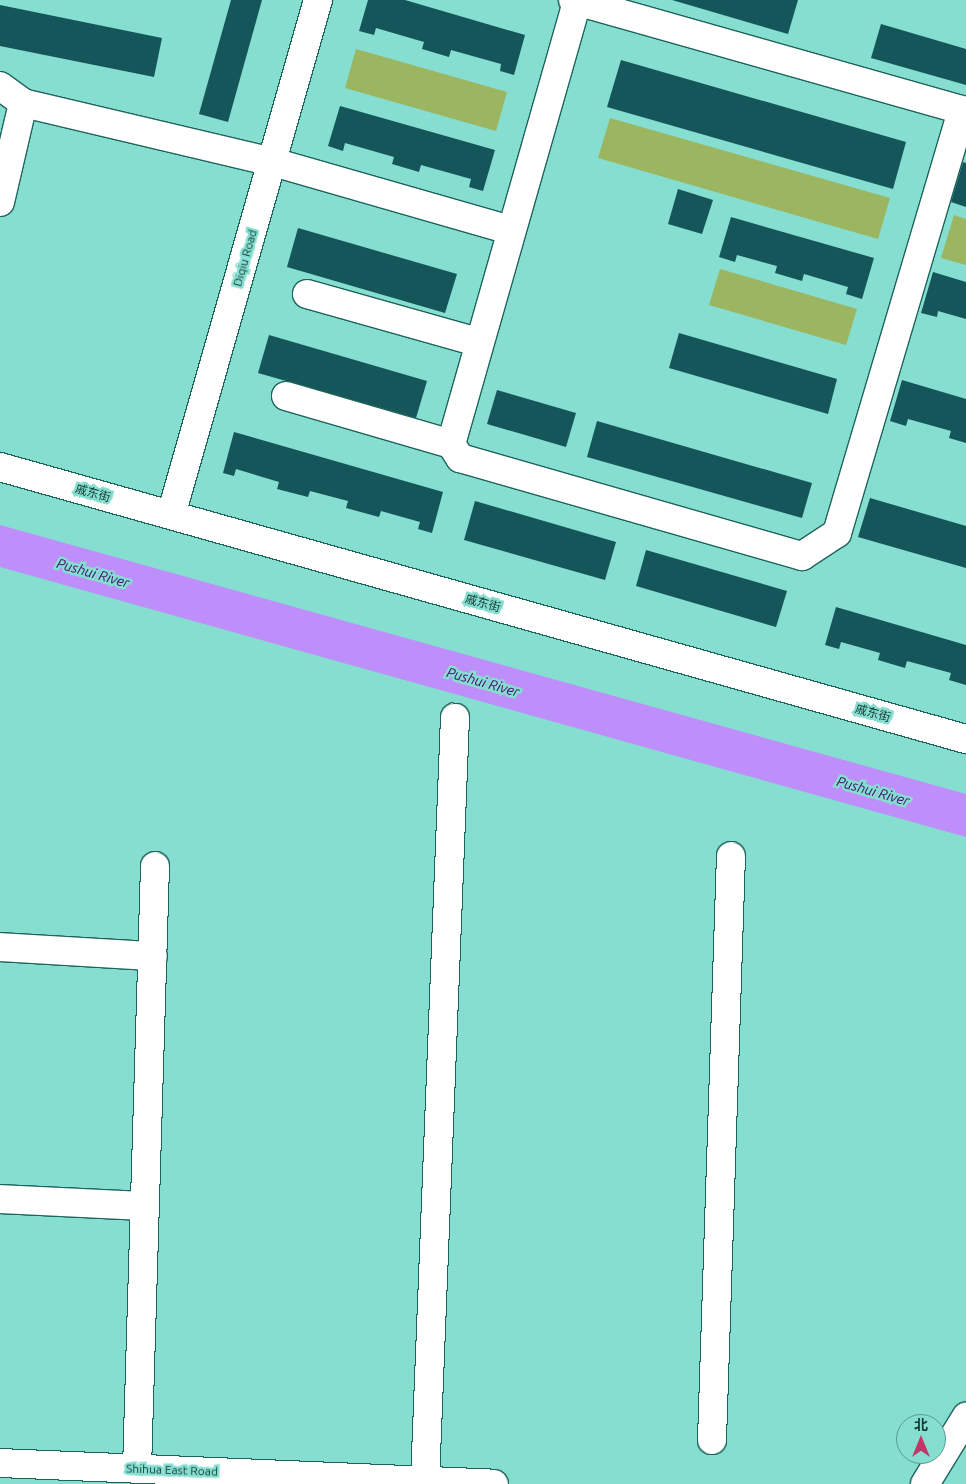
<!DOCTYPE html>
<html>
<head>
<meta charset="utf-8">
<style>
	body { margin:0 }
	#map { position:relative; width:966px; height:1484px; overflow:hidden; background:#85ded0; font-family:Ubuntu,"Noto Sans SC",sans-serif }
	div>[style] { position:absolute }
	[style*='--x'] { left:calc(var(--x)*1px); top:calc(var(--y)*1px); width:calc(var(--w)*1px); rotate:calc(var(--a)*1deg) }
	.green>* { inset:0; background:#9cb560 }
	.water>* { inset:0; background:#be8ffb }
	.building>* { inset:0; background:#15565b }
	.roads { filter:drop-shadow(1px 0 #1d645b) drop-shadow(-1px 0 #1d645b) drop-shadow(0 1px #1d645b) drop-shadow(0 -1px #1d645b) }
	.minor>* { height:28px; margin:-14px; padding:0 14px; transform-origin:14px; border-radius:14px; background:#fff }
	.major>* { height:28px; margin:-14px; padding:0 14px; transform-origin:14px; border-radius:14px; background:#fff }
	span { translate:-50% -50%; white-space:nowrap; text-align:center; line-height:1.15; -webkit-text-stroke:5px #85ded0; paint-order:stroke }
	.street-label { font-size:12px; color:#123933 }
	.water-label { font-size:14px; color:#430f6f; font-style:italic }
	.north { position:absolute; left:896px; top:1414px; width:50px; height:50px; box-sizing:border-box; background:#85ded0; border:1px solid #579c91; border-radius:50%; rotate:0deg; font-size:14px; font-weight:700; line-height:20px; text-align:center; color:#123933 }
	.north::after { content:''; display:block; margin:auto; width:18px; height:22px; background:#c23669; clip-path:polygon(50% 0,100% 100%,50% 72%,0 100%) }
</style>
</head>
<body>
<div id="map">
	<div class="green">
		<i style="clip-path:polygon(356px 49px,507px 92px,496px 131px,345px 88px)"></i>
		<i style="clip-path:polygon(610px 118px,890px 198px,878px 239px,598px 158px)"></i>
		<i style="clip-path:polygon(954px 215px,966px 219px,966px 265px,941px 258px)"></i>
		<i style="clip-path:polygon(720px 269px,857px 309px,846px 345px,709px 305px)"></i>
	</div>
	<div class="water">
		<i style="clip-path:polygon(0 525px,966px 794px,966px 837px,0 567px)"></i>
	</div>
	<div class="building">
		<i style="clip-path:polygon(231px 0,262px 0,228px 122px,199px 114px)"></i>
		<i style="clip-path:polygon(368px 0,405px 0,525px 35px,514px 75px,500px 71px,501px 64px,451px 50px,449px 57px,422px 49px,424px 42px,376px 28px,374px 35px,359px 31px)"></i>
		<i style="clip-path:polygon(672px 0,798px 0,788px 34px)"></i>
		<i style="clip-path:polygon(0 5px,162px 38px,154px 77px,0 46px)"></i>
		<i style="clip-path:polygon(881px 24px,966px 49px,966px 85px,871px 58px)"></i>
		<i style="clip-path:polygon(621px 60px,906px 142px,893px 189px,607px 107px)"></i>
		<i style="clip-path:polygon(340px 106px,495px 150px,483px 191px,469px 187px,471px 179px,421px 165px,419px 172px,392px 164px,394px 157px,345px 143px,343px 151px,328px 146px)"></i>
		<i style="clip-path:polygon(963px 162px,966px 163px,966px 207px,951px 202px)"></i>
		<i style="clip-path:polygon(678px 189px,713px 200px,702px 234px,668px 224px)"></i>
		<i style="clip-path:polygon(731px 217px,874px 258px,862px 299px,846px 294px,848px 287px,804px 274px,802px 281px,775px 273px,777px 266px,737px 255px,735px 262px,719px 257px)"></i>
		<i style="clip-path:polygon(298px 228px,457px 274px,445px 313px,287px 267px)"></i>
		<i style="clip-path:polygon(933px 272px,966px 282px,966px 319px,938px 311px,937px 317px,921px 313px)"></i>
		<i style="clip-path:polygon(679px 333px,837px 379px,828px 414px,669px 368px)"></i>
		<i style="clip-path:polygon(269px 335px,427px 381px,416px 418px,258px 373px)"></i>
		<i style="clip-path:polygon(902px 380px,966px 399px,966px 443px,949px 438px,951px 431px,908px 419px,906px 426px,890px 421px)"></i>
		<i style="clip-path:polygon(497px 390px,576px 413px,566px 447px,487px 424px)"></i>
		<i style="clip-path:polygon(597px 421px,812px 483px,802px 518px,587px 457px)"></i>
		<i style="clip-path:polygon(234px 432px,443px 492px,432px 533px,418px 529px,420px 522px,381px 511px,379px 517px,346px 508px,348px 501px,310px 491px,308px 497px,277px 489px,279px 482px,236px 469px,234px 476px,223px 473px)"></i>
		<i style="clip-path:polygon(870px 498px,966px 526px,966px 568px,858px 537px)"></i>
		<i style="clip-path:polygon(475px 501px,616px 542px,605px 580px,464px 540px)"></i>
		<i style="clip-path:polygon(646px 550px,787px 591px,776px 627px,636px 586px)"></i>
		<i style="clip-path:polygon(836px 607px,966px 645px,966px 685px,949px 680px,951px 673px,907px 661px,905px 668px,878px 660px,880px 653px,841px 642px,839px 649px,825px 645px)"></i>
	</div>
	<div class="roads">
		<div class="minor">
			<i style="--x:573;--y:0;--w:408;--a:15.8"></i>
			<i style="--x:577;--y:2;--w:460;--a:105.9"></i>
			<i style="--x:451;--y:444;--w:17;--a:57"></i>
			<i style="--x:460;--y:458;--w:356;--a:16"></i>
			<i style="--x:802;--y:556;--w:42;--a:-33.3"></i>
			<i style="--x:837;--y:533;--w:441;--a:-73.5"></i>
			<i style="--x:0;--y:86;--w:29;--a:36"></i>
			<i style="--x:23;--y:103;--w:257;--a:13.3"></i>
			<i style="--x:273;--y:162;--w:247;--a:16"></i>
			<i style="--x:0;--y:202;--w:102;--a:-76.9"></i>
			<i style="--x:307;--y:294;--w:178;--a:15.7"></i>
			<i style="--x:286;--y:396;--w:172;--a:16.2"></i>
			<i style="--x:0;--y:467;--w:1004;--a:15.73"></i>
			<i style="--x:171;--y:515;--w:536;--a:-74.07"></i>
			<i style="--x:0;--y:947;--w:153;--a:3.4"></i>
			<i style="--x:0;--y:1199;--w:145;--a:2.8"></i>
			<i style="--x:712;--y:1440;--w:584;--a:-88.14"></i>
			<i style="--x:137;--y:1469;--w:603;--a:-88.29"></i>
			<i style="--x:425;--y:1481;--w:764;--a:-87.75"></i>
			<i style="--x:925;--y:1484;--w:79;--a:-58.5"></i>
		</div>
		<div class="major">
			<i style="--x:0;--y:1463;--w:494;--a:2.4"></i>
		</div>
	</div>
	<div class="street-label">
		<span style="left:245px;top:258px;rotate:-74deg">Diqiu Road</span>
		<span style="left:93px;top:493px;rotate:16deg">戚东街</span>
		<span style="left:483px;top:603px;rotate:16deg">戚东街</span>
		<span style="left:873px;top:713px;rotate:16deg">戚东街</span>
		<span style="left:172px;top:1470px;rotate:2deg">Shihua East Road</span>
	</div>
	<div class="water-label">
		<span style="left:93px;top:573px;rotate:16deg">Pushui River</span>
		<span style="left:483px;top:682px;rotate:16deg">Pushui River</span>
		<span style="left:873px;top:791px;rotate:16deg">Pushui River</span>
	</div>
	<div class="north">北</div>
</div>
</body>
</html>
